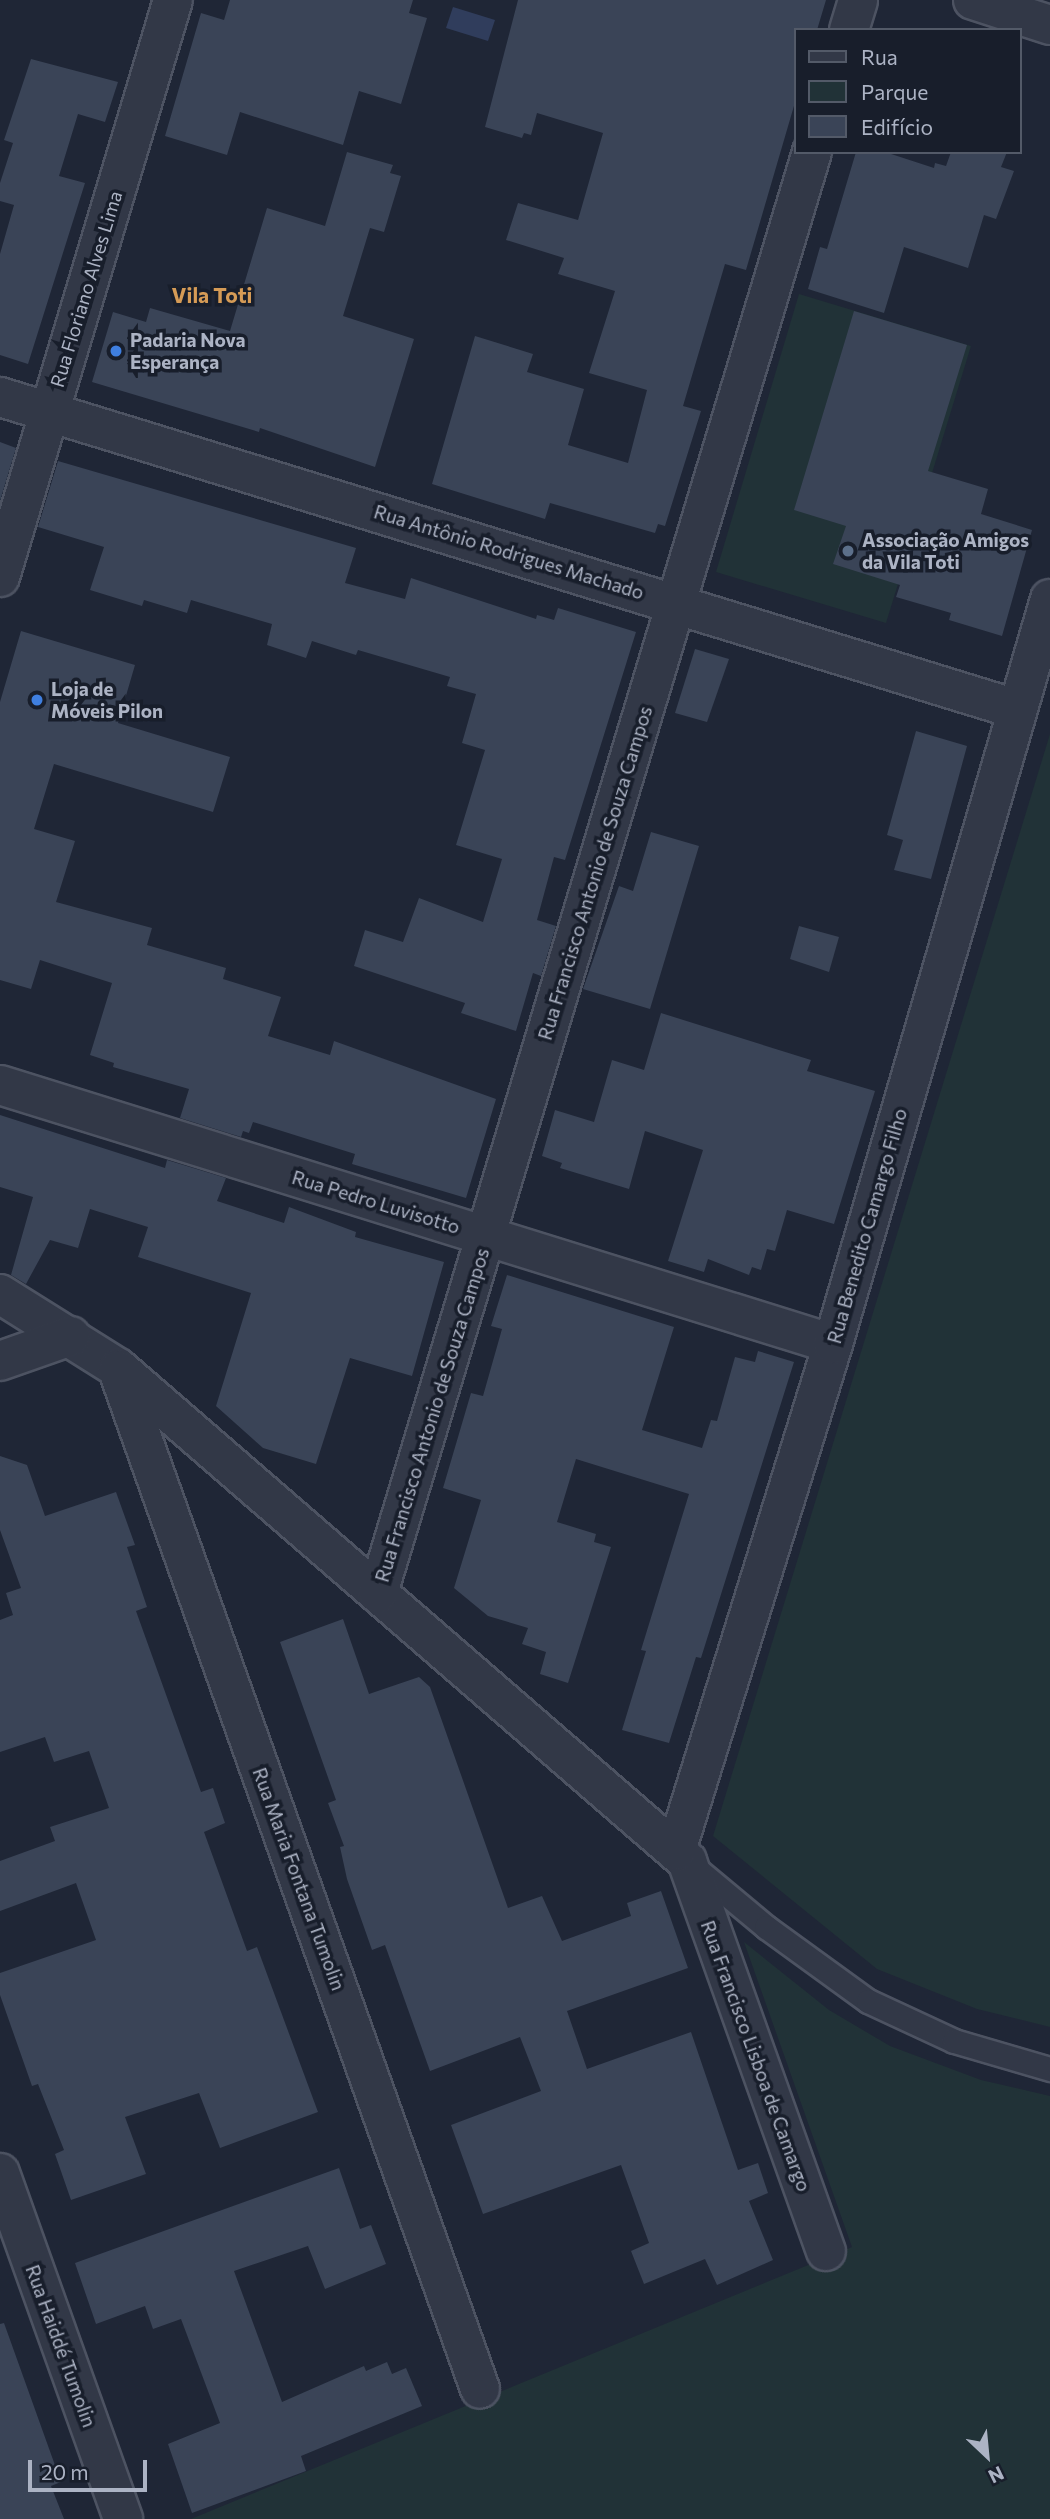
<!DOCTYPE html>
<html>
<head>
<meta charset="utf-8">
<style>
	body { margin:0 }
	#map { position:relative; width:1050px; height:2519px; overflow:hidden; background:#1f2636; font-family:Commissioner,sans-serif }
	div>[style] { position:absolute }
	[style*='--x'] { left:calc(var(--x)*1px); top:calc(var(--y)*1px); width:calc(var(--w)*1px); rotate:calc(var(--a)*1deg) }
	.green>* { inset:0; background:#213237 }
	.water>* { inset:0; background:#303d5c }
	.building>* { inset:0; background:#3a4457 }
	.roads { filter:drop-shadow(2px 0 #4d5362) drop-shadow(-2px 0 #4d5362) drop-shadow(0 2px #4d5362) drop-shadow(0 -2px #4d5362) }
	.lane>* { height:23px; margin:-11.5px; padding:0 11.5px; transform-origin:11.5px; border-radius:11.5px; background:#323847 }
	.street>* { height:38px; margin:-19px; padding:0 19px; transform-origin:19px; border-radius:19px; background:#323847 }
	.dots>* { width:19px; height:19px; translate:-50% -50%; box-sizing:border-box; border:4px solid #181e2b; border-radius:50% }
	span { translate:-50% -50%; white-space:nowrap; text-align:center; line-height:1.15; -webkit-text-stroke:7px #181e2b; paint-order:stroke }
	.street-label { font-size:19px; color:#acb3c4 }
	.poi-label { font-size:19px; color:#acb3c4; font-weight:700 }
	.left { translate:0 -50%; text-align:left }
	.neighbourhood-label { font-size:21px; color:#d59b56; font-weight:700 }
	.legend { position:absolute; left:794px; top:28px; width:228px; height:126px; box-sizing:border-box; background:#181e2b; border:2px solid #535a68; margin:0; padding:9px 12px; list-style:none; font-size:21px; color:#acb3c4 }
	.legend li { display:flex; align-items:center; gap:14px; height:35px }
	.legend b { width:35px; border:2px solid #535a68 }
	.north { position:absolute; left:952px; top:2421px; width:70px; height:70px; -webkit-text-stroke:5px #181e2b; paint-order:stroke; rotate:154deg; font-size:19px; font-weight:700; line-height:28px; text-align:center; color:#acb3c4 }
	.north::after { content:''; display:block; margin:auto; width:24px; height:32px; background:#acb3c4; clip-path:polygon(50% 0,100% 100%,50% 72%,0 100%) }
	.scale { position:absolute; left:28px; top:2460px; width:119px; height:32px; box-sizing:border-box; border:4px solid #acb3c4; border-top:0; padding-left:9px; font-size:21px; line-height:24px; white-space:nowrap; color:#acb3c4; -webkit-text-stroke:5px #181e2b; paint-order:stroke }
</style>
</head>
<body>
<div id="map">
	<div class="green">
		<i style="clip-path:polygon(799px 294px,971px 346px,886px 623px,716px 572px)"></i>
		<i style="clip-path:polygon(1050px 734px,1050px 2027px,977px 2009px,877px 1969px,713px 1836px)"></i>
		<i style="clip-path:polygon(744px 1942px,829px 2010px,890px 2046px,981px 2080px,1050px 2096px,1050px 2519px,191px 2519px,852px 2247px)"></i>
	</div>
	<div class="water">
		<i style="clip-path:polygon(453px 7px,495px 20px,488px 41px,446px 28px)"></i>
	</div>
	<div class="building">
		<i style="clip-path:polygon(230px 0,413px 0,409px 13px,427px 18px,401px 104px,359px 91px,343px 145px,240px 112px,227px 155px,165px 136px,201px 13px,224px 20px)"></i>
		<i style="clip-path:polygon(518px 0,826px 0,817px 30px,796px 30px,796px 99px,746px 270px,725px 264px,683px 406px,701px 411px,665px 526px,658px 524px,655px 533px,550px 503px,545px 519px,432px 484px,475px 336px,533px 354px,527px 372px,584px 389px,568px 445px,628px 463px,647px 390px,589px 373px,615px 291px,558px 274px,564px 258px,506px 240px,518px 203px,578px 220px,603px 133px,537px 113px,531px 135px,524px 133px,522px 138px,485px 127px)"></i>
		<i style="clip-path:polygon(31px 59px,118px 82px,105px 122px,78px 114px,59px 176px,85px 183px,28px 364px,0 355px,0 254px,14px 205px,0 201px,0 183px,13px 143px,4px 140px)"></i>
		<i style="clip-path:polygon(347px 152px,393px 165px,390px 173px,401px 176px,384px 232px,370px 228px,343px 316px,414px 339px,375px 467px,260px 428px,259px 432px,92px 382px,113px 312px,146px 322px,150px 308px,230px 331px,267px 208px,325px 226px)"></i>
		<i style="clip-path:polygon(856px 152px,885px 152px,934px 168px,935px 163px,946px 166px,951px 152px,1007px 152px,1001px 167px,1014px 171px,996px 219px,984px 215px,968px 268px,904px 247px,884px 313px,808px 289px,820px 247px,827px 249px)"></i>
		<i style="clip-path:polygon(854px 311px,967px 345px,928px 471px,988px 489px,981px 514px,1032px 530px,1002px 636px,949px 620px,951px 613px,896px 597px,900px 585px,833px 564px,846px 526px,794px 510px)"></i>
		<i style="clip-path:polygon(0 442px,16px 448px,0 501px)"></i>
		<i style="clip-path:polygon(58px 461px,356px 548px,345px 583px,405px 599px,411px 578px,536px 619px,537px 615px,554px 620px,558px 608px,636px 632px,565px 860px,554px 857px,537px 920px,556px 926px,541px 976px,533px 973px,516px 1031px,461px 1013px,465px 1003px,354px 966px,365px 930px,403px 942px,419px 898px,483px 922px,502px 859px,456px 845px,485px 750px,462px 743px,476px 694px,447px 686px,450px 677px,358px 650px,356px 655px,312px 641px,306px 658px,267px 645px,272px 624px,191px 600px,187px 613px,144px 600px,142px 606px,90px 590px,104px 547px,38px 527px)"></i>
		<i style="clip-path:polygon(21px 631px,135px 665px,118px 723px,230px 757px,213px 812px,54px 764px,34px 829px,75px 841px,56px 902px,152px 928px,147px 945px,226px 968px,223px 979px,281px 997px,268px 1036px,330px 1055px,334px 1041px,496px 1099px,466px 1198px,352px 1164px,355px 1154px,253px 1122px,249px 1133px,243px 1131px,241px 1137px,180px 1118px,189px 1089px,113px 1067px,114px 1063px,90px 1055px,112px 983px,40px 960px,31px 989px,0 980px,0 702px)"></i>
		<i style="clip-path:polygon(695px 649px,729px 659px,707px 722px,675px 713px)"></i>
		<i style="clip-path:polygon(916px 731px,967px 746px,931px 879px,894px 870px,903px 840px,887px 835px)"></i>
		<i style="clip-path:polygon(651px 832px,699px 846px,650px 1009px,583px 989px,619px 886px,633px 891px)"></i>
		<i style="clip-path:polygon(799px 926px,839px 937px,829px 972px,790px 959px)"></i>
		<i style="clip-path:polygon(661px 1013px,811px 1060px,807px 1071px,875px 1091px,834px 1224px,787px 1210px,775px 1251px,767px 1249px,761px 1270px,752px 1267px,749px 1275px,708px 1259px,704px 1272px,668px 1261px,703px 1150px,645px 1131px,629px 1189px,560px 1168px,562px 1163px,542px 1156px,555px 1110px,594px 1122px,612px 1060px,644px 1070px)"></i>
		<i style="clip-path:polygon(0 1115px,165px 1168px,167px 1160px,226px 1178px,217px 1201px,284px 1223px,289px 1207px,356px 1232px,355px 1237px,444px 1262px,412px 1376px,350px 1358px,316px 1464px,263px 1448px,216px 1406px,251px 1293px,138px 1257px,148px 1227px,90px 1209px,78px 1248px,50px 1240px,26px 1284px,11px 1275px,33px 1197px,0 1187px)"></i>
		<i style="clip-path:polygon(507px 1275px,674px 1327px,642px 1430px,702px 1448px,711px 1420px,717px 1421px,735px 1357px,755px 1362px,758px 1351px,794px 1362px,701px 1658px,696px 1657px,669px 1743px,622px 1730px,646px 1651px,641px 1650px,689px 1494px,576px 1459px,557px 1522px,596px 1534px,594px 1542px,611px 1547px,568px 1683px,540px 1674px,546px 1652px,522px 1644px,528px 1628px,488px 1616px,454px 1588px,481px 1500px,443px 1488px,471px 1393px,483px 1396px,502px 1329px,491px 1326px)"></i>
		<i style="clip-path:polygon(0 1456px,27px 1465px,45px 1516px,116px 1492px,135px 1545px,127px 1547px,147px 1607px,136px 1611px,201px 1792px,213px 1788px,225px 1823px,204px 1832px,247px 1951px,257px 1947px,318px 2112px,220px 2148px,199px 2093px,125px 2117px,146px 2174px,71px 2200px,55px 2154px,64px 2150px,38px 2084px,32px 2086px,0 1995px,0 1973px,96px 1940px,76px 1883px,0 1911px,0 1861px,55px 1841px,50px 1827px,109px 1808px,89px 1751px,54px 1762px,45px 1737px,0 1752px,0 1620px,13px 1615px,6px 1593px,21px 1588px,0 1530px)"></i>
		<i style="clip-path:polygon(343px 1619px,369px 1694px,419px 1677px,430px 1687px,508px 1908px,542px 1896px,562px 1941px,631px 1916px,627px 1903px,661px 1891px,688px 1968px,567px 2011px,587px 2069px,691px 2032px,738px 2170px,758px 2163px,768px 2193px,749px 2201px,773px 2260px,717px 2285px,705px 2259px,644px 2284px,631px 2251px,649px 2243px,621px 2165px,483px 2214px,451px 2125px,541px 2091px,520px 2037px,430px 2071px,385px 1945px,372px 1950px,347px 1879px,340px 1847px,344px 1846px,328px 1803px,336px 1800px,280px 1642px)"></i>
		<i style="clip-path:polygon(339px 2168px,360px 2229px,371px 2225px,386px 2264px,325px 2289px,308px 2246px,234px 2271px,282px 2402px,364px 2366px,366px 2371px,387px 2362px,392px 2374px,406px 2368px,422px 2406px,301px 2456px,306px 2471px,192px 2513px,168px 2444px,220px 2423px,181px 2319px,153px 2329px,145px 2306px,96px 2324px,75px 2263px)"></i>
		<i style="clip-path:polygon(4px 2323px,61px 2482px,51px 2486px,64px 2519px,0 2519px,0 2324px)"></i>
	</div>
	<div class="roads">
		<div class="lane">
			<i style="--x:694;--y:1867;--w:94;--a:39.8"></i>
			<i style="--x:766;--y:1927;--w:126;--a:36"></i>
			<i style="--x:868;--y:2001;--w:95;--a:24.9"></i>
			<i style="--x:954;--y:2041;--w:100;--a:16.3"></i>
		</div>
		<div class="street">
			<i style="--x:973;--y:0;--w:81;--a:18"></i>
			<i style="--x:849;--y:30;--w:31;--a:-73"></i>
			<i style="--x:0;--y:397;--w:1063;--a:17.07"></i>
			<i style="--x:0;--y:577;--w:602;--a:-73.31"></i>
			<i style="--x:0;--y:1085;--w:872;--a:17.27"></i>
			<i style="--x:0;--y:1294;--w:139;--a:32.1"></i>
			<i style="--x:118;--y:1368;--w:753;--a:40.91"></i>
			<i style="--x:687;--y:1861;--w:414;--a:70.4"></i>
			<i style="--x:0;--y:1361;--w:75;--a:-19.4"></i>
			<i style="--x:118;--y:1370;--w:1081;--a:70.44"></i>
			<i style="--x:378;--y:1593;--w:1505;--a:-73.24"></i>
			<i style="--x:676;--y:1851;--w:531;--a:-72.79"></i>
			<i style="--x:833;--y:1344;--w:776;--a:-73.76"></i>
			<i style="--x:0;--y:2173;--w:367;--a:70.4"></i>
		</div>
	</div>
	<div class="dots">
		<i style="left:116px;top:351px;background:#3f7fe0"></i>
		<i style="left:848px;top:551px;background:#5c6f8a"></i>
		<i style="left:37px;top:700px;background:#3f7fe0"></i>
	</div>
	<div class="street-label">
		<span style="left:86px;top:289px;rotate:-73deg">Rua Floriano Alves Lima</span>
		<span style="left:509px;top:552px;rotate:17deg">Rua Antônio Rodrigues Machado</span>
		<span style="left:595px;top:873px;rotate:-73deg">Rua Francisco Antonio de Souza Campos</span>
		<span style="left:376px;top:1202px;rotate:17deg">Rua Pedro Luvisotto</span>
		<span style="left:867px;top:1226px;rotate:-74deg">Rua Benedito Camargo Filho</span>
		<span style="left:432px;top:1415px;rotate:-73deg">Rua Francisco Antonio de Souza Campos</span>
		<span style="left:299px;top:1879px;rotate:70deg">Rua Maria Fontana Tumolin</span>
		<span style="left:756px;top:2056px;rotate:70deg">Rua Francisco Lisboa de Camargo</span>
		<span style="left:61px;top:2346px;rotate:70deg">Rua Haiddé Tumolin</span>
	</div>
	<div class="poi-label">
		<span class="left" style="left:130px;top:351px">Padaria Nova<br>Esperança</span>
		<span class="left" style="left:862px;top:551px">Associação Amigos<br>da Vila Toti</span>
		<span class="left" style="left:51px;top:700px">Loja de<br>Móveis Pilon</span>
	</div>
	<div class="neighbourhood-label">
		<span style="left:212px;top:295px">Vila Toti</span>
	</div>
	<ul class="legend">
	<li><b style="height:9px;background:#323847"></b>Rua</li>
	<li><b style="height:19px;background:#213237"></b>Parque</li>
	<li><b style="height:19px;background:#3a4457"></b>Edifício</li>
	</ul>
	<div class="north">N</div>
	<div class="scale">20 m</div>
</div>
</body>
</html>
